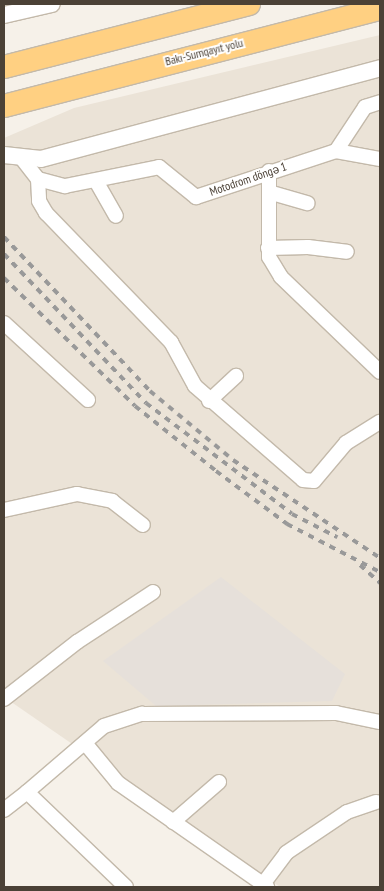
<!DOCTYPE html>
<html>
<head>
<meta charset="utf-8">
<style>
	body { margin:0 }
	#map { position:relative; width:384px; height:891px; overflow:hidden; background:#f6f1e9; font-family:"PT Sans Narrow",sans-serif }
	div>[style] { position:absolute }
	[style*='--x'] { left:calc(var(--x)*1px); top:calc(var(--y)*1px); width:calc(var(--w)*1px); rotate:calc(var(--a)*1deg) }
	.residential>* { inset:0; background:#ebe3d7 }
	.industrial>* { inset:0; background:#e6e0da }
	.roads { filter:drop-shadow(1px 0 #c3b9aa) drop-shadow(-1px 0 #c3b9aa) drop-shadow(0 1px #c3b9aa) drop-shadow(0 -1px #c3b9aa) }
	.minor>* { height:14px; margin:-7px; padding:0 7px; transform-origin:7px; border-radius:7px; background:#fff }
	.tertiary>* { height:16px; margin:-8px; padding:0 8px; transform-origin:8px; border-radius:8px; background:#fff }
	.trunk>* { height:22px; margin:-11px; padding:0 11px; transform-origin:11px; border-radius:11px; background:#ffd082 }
	.rail>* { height:4px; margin-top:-2px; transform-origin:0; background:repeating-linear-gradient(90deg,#999 0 6px,transparent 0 12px) }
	span { translate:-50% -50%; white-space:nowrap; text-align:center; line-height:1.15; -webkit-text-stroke:4px #fff; paint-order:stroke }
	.street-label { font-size:12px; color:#4b4136 }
	.frame { position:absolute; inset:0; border:5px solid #4b4136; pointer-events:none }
</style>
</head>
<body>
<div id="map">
	<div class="residential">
		<i style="clip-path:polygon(380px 35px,380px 887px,280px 887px,4px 697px,4px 138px,74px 108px)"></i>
	</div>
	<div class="industrial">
		<i style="clip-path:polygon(221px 577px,345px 674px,332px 701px,156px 706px,103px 661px)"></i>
	</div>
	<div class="roads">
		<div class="minor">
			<i style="--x:336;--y:151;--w:45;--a:10.3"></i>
			<i style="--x:23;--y:160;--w:24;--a:52"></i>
			<i style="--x:38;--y:179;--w:28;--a:15"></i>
			<i style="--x:65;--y:186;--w:96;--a:-11.4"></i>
			<i style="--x:159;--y:167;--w:48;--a:39"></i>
			<i style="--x:196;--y:197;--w:147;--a:-18.2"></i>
			<i style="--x:336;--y:151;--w:53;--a:-56.6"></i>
			<i style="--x:365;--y:107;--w:16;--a:-18"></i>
			<i style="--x:269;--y:171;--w:86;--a:90"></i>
			<i style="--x:269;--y:257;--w:23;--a:59"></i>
			<i style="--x:281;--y:277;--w:137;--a:43.8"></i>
			<i style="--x:38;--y:179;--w:22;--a:87"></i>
			<i style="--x:39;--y:201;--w:14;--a:60"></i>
			<i style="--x:46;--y:213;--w:180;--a:45.9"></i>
			<i style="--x:171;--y:342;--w:50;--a:61.4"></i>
			<i style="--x:195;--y:386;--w:143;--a:41"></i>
			<i style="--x:303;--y:480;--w:11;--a:5"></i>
			<i style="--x:314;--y:481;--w:50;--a:-49.9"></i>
			<i style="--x:346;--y:443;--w:40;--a:-32"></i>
			<i style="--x:96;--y:181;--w:40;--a:60.3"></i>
			<i style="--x:272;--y:193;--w:37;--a:16"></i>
			<i style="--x:268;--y:248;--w:40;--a:-1.4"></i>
			<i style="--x:308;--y:247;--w:39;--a:7"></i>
			<i style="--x:4;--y:323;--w:114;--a:42.5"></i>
			<i style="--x:209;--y:401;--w:37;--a:-43"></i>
			<i style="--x:4;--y:510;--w:75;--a:-12.4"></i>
			<i style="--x:77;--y:494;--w:36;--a:11"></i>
			<i style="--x:112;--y:501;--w:39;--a:38"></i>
			<i style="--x:4;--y:699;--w:93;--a:-38"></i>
			<i style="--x:77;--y:642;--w:91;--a:-33.3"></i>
			<i style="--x:85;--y:743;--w:52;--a:50.5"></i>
			<i style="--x:118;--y:783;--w:182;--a:34.9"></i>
			<i style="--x:27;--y:792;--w:101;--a:-40.6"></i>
			<i style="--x:104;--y:726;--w:40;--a:-18"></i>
			<i style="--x:142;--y:714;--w:194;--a:-0.3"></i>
			<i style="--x:336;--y:713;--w:45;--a:11.6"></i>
			<i style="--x:4;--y:810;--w:29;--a:-38"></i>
			<i style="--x:27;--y:792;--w:137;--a:43.8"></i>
			<i style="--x:173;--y:822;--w:61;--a:-41"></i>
			<i style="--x:263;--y:884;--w:39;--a:-53"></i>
			<i style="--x:286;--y:853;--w:73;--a:-33.9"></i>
			<i style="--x:347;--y:812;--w:31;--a:-19"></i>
		</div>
		<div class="tertiary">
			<i style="--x:4;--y:15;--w:49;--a:-12.9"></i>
			<i style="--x:4;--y:155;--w:37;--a:6"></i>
			<i style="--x:41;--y:159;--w:351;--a:-15"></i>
		</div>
		<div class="trunk">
			<i style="--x:4;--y:67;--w:253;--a:-14.4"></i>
			<i style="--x:4;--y:106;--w:388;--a:-14.5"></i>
		</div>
	</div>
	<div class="rail">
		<i style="--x:4;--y:237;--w:212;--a:46.5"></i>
		<i style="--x:150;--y:391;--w:108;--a:39.7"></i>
		<i style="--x:233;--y:460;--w:177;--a:33.7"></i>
		<i style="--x:4;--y:254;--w:206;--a:46.4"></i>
		<i style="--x:146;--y:403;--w:183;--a:37.2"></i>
		<i style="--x:292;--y:514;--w:51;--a:27.1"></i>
		<i style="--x:4;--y:278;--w:183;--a:44.3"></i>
		<i style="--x:135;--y:406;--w:104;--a:38.7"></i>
		<i style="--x:216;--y:471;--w:89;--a:36.7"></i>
		<i style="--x:287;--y:524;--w:105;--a:27.3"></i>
		<i style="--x:360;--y:565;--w:27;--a:42"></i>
	</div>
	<div class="street-label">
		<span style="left:204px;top:52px;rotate:-14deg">Bakı-Sumqayıt yolu</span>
		<span style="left:248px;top:179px;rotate:-19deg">Motodrom döngə 1</span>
	</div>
	<div class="frame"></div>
</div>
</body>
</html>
